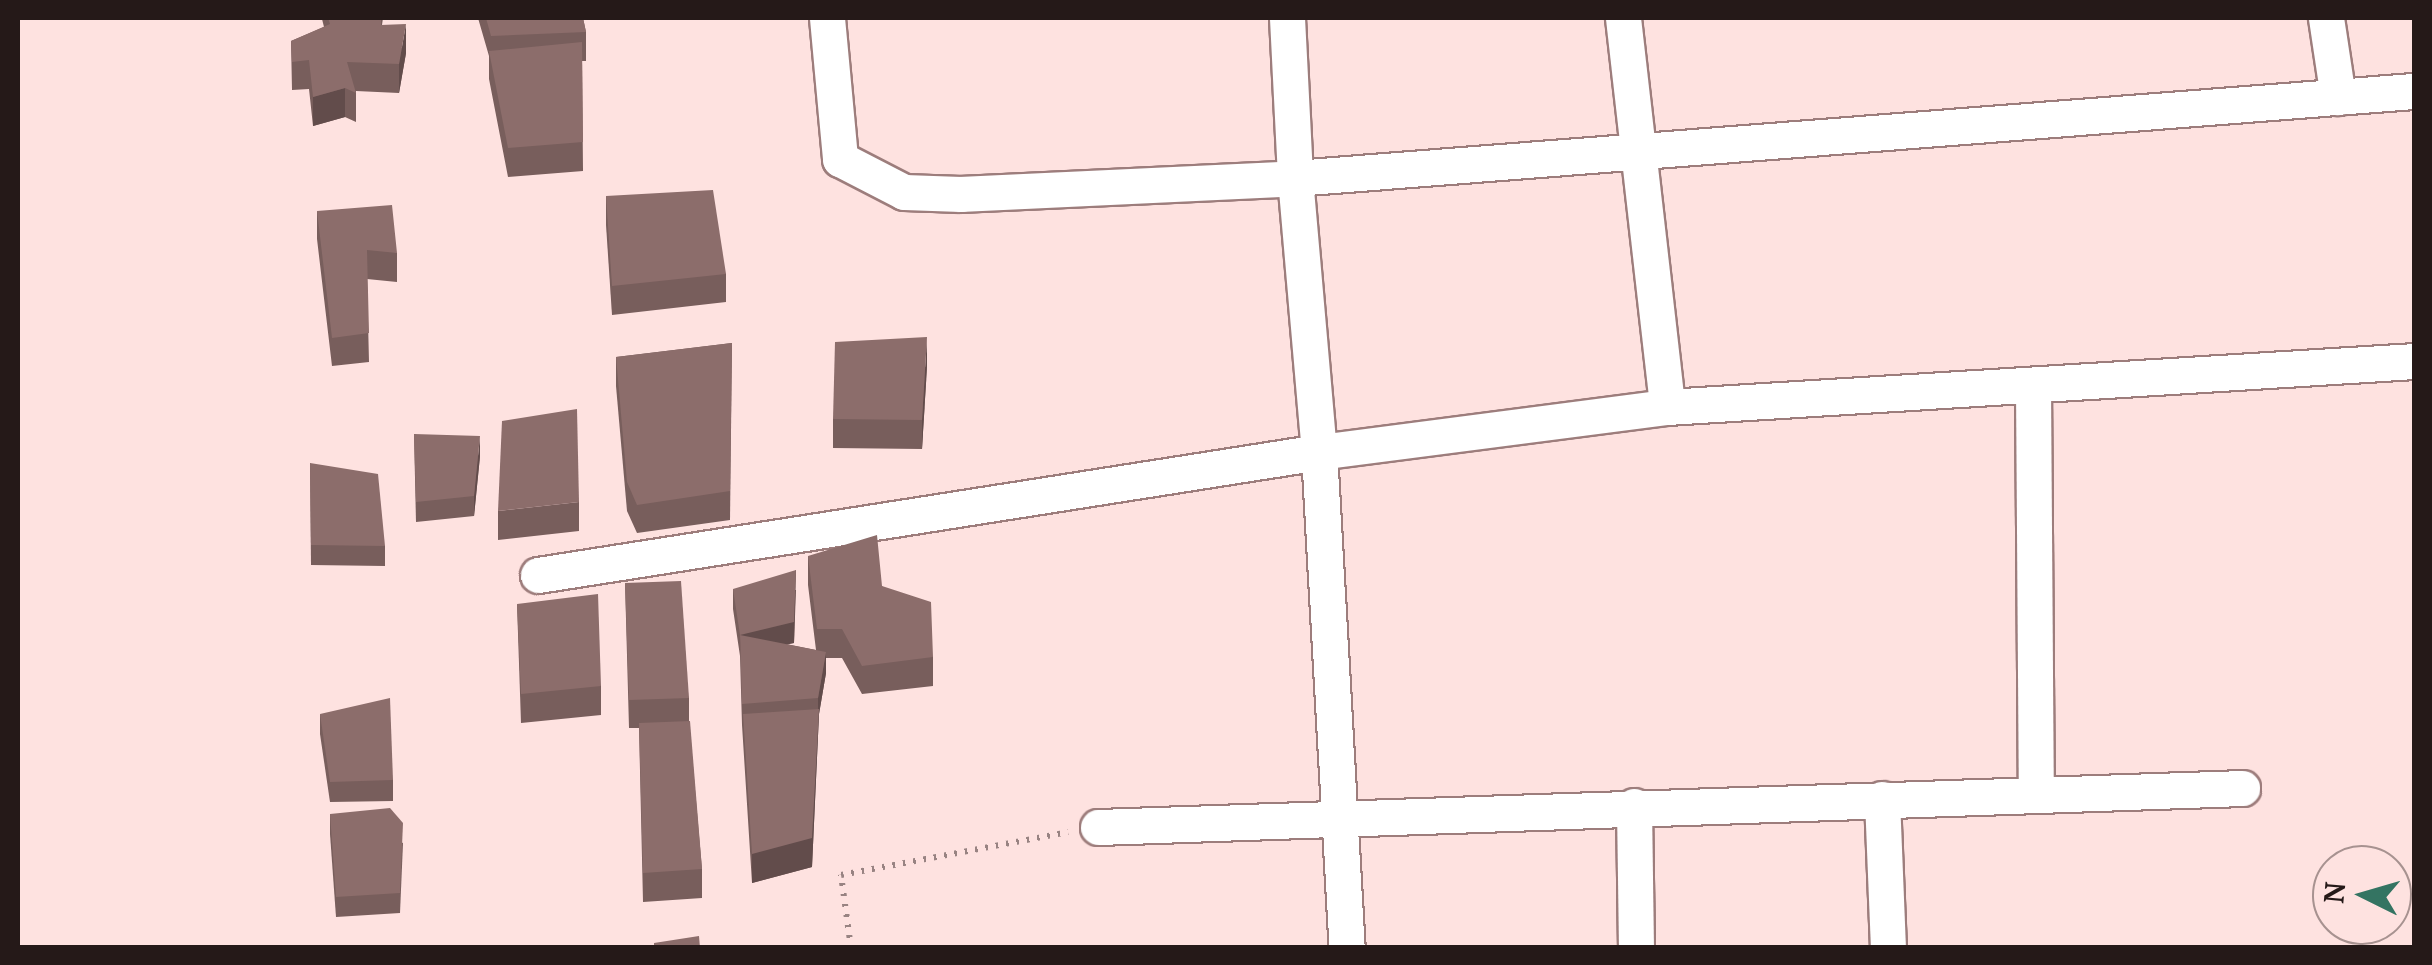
<!DOCTYPE html>
<html>
<head>
<meta charset="utf-8">
<style>
	body { margin:0 }
	#map { position:relative; width:2432px; height:965px; overflow:hidden; background:#fee2e0; font-family:"PT Serif",serif }
	div>[style] { position:absolute }
	[style*='--x'] { left:calc(var(--x)*1px); top:calc(var(--y)*1px); width:calc(var(--w)*1px); rotate:calc(var(--a)*1deg) }
	.path>* { height:6px; margin-top:-3px; transform-origin:0; background:repeating-linear-gradient(90deg,#988382 0 2.5px,transparent 0 10.5px) }
	.roads { filter:drop-shadow(2px 0 #9d7d7c) drop-shadow(-2px 0 #9d7d7c) drop-shadow(0 2px #9d7d7c) drop-shadow(0 -2px #9d7d7c) }
	.minor>* { height:35px; margin:-17.5px; padding:0 17.5px; transform-origin:17.5px; border-radius:17.5px; background:#fff }
	.wall>* { inset:0; background:#785e5c }
	.shaded-wall>* { inset:0; background:#624c4b }
	.building>* { inset:0; background:#8c6d6b }
	span { translate:-50% -50%; white-space:nowrap; text-align:center; line-height:1.15; -webkit-text-stroke:10px #fee2e0; paint-order:stroke }
	.frame { position:absolute; inset:0; border:20px solid #251918; pointer-events:none }
	.north { position:absolute; left:2312px; top:845px; width:100px; height:100px; box-sizing:border-box; background:#fee2e0; border:2px solid #a79290; border-radius:50%; rotate:275deg; font-size:28px; font-weight:700; line-height:40px; text-align:center; color:#251918 }
	.north::after { content:''; display:block; margin:auto; width:35px; height:45px; background:#347462; clip-path:polygon(50% 0,100% 100%,50% 72%,0 100%) }
</style>
</head>
<body>
<div id="map">
	<div class="path">
		<i style="--x:851;--y:948;--w:74;--a:-97.8"></i>
		<i style="--x:841;--y:875;--w:231;--a:-10.7"></i>
	</div>
	<div class="roads">
		<div class="minor">
			<i style="--x:827;--y:18;--w:142;--a:84.7"></i>
			<i style="--x:840;--y:159;--w:72;--a:27.3"></i>
			<i style="--x:904;--y:192;--w:57;--a:2"></i>
			<i style="--x:961;--y:194;--w:334;--a:-2.7"></i>
			<i style="--x:1295;--y:178;--w:1122;--a:-4.45"></i>
			<i style="--x:1287;--y:18;--w:160;--a:87.1"></i>
			<i style="--x:1295;--y:178;--w:275;--a:85"></i>
			<i style="--x:1319;--y:452;--w:497;--a:86.8"></i>
			<i style="--x:1623;--y:18;--w:391;--a:83.5"></i>
			<i style="--x:2326;--y:18;--w:80;--a:81.4"></i>
			<i style="--x:2033;--y:386;--w:408;--a:89.6"></i>
			<i style="--x:538;--y:575;--w:791;--a:-8.95"></i>
			<i style="--x:1319;--y:452;--w:351;--a:-7.4"></i>
			<i style="--x:1667;--y:407;--w:748;--a:-3.52"></i>
			<i style="--x:1882;--y:799;--w:149;--a:87.7"></i>
			<i style="--x:1634;--y:806;--w:142;--a:89.2"></i>
			<i style="--x:1098;--y:827;--w:1145;--a:-1.95"></i>
		</div>
	</div>
	<div class="wall">
		<i style="clip-path:polygon(295px 18px,383px 18px,382px 25px,406px 53px,399px 93px,356px 91px,356px 122px,345px 117px,313px 126px,309px 89px,292px 90px,291px 41px,324px 27px,322px 19px,295px 20px)"></i>
		<i style="clip-path:polygon(478px 18px,583px 18px,586px 32px,586px 61px,582px 61px,583px 171px,508px 177px,489px 79px,489px 56px)"></i>
		<i style="clip-path:polygon(606px 196px,726px 274px,726px 302px,612px 315px,606px 225px)"></i>
		<i style="clip-path:polygon(317px 211px,397px 253px,397px 282px,367px 279px,369px 362px,332px 366px,317px 239px)"></i>
		<i style="clip-path:polygon(732px 343px,730px 520px,637px 533px,627px 511px,616px 386px,616px 357px)"></i>
		<i style="clip-path:polygon(927px 366px,922px 449px,833px 448px,833px 419px)"></i>
		<i style="clip-path:polygon(414px 434px,480px 456px,474px 516px,416px 522px)"></i>
		<i style="clip-path:polygon(310px 463px,385px 546px,385px 566px,311px 565px)"></i>
		<i style="clip-path:polygon(579px 502px,579px 531px,498px 540px,498px 511px)"></i>
		<i style="clip-path:polygon(808px 556px,882px 586px,933px 657px,933px 686px,862px 694px,842px 658px,826px 658px,826px 673px,819px 714px,812px 867px,752px 883px,742px 725px,740px 656px,733px 609px,733px 589px,796px 590px,794px 643px,786px 644px,816px 650px,808px 585px)"></i>
		<i style="clip-path:polygon(625px 583px,689px 698px,689px 721px,702px 869px,702px 898px,643px 902px,639px 728px,629px 728px)"></i>
		<i style="clip-path:polygon(517px 604px,601px 686px,601px 715px,521px 723px)"></i>
		<i style="clip-path:polygon(320px 714px,393px 780px,393px 801px,330px 802px,320px 734px)"></i>
		<i style="clip-path:polygon(330px 814px,403px 843px,400px 913px,336px 917px,330px 834px)"></i>
	</div>
	<div class="shaded-wall">
		<i style="clip-path:polygon(406px 24px,406px 53px,399px 93px,399px 64px)"></i>
		<i style="clip-path:polygon(345px 88px,345px 117px,313px 126px,313px 97px)"></i>
		<i style="clip-path:polygon(927px 337px,927px 366px,922px 449px,922px 420px)"></i>
		<i style="clip-path:polygon(480px 436px,480px 456px,474px 516px,474px 496px)"></i>
		<i style="clip-path:polygon(796px 570px,794px 643px,741px 655px,740px 635px)"></i>
		<i style="clip-path:polygon(826px 652px,826px 673px,819px 714px,812px 867px,752px 883px,752px 854px,818px 719px,818px 698px)"></i>
	</div>
	<div class="building">
		<i style="clip-path:polygon(328px 18px,381px 18px,381px 25px,406px 24px,399px 64px,347px 62px,356px 93px,345px 88px,313px 97px,309px 60px,292px 62px,291px 41px,330px 24px)"></i>
		<i style="clip-path:polygon(486px 18px,583px 18px,586px 32px,491px 36px)"></i>
		<i style="clip-path:polygon(582px 42px,583px 142px,508px 148px,489px 51px)"></i>
		<i style="clip-path:polygon(713px 190px,726px 274px,612px 286px,606px 196px)"></i>
		<i style="clip-path:polygon(392px 205px,397px 253px,367px 250px,369px 333px,332px 338px,317px 211px)"></i>
		<i style="clip-path:polygon(927px 337px,922px 420px,833px 419px,835px 342px)"></i>
		<i style="clip-path:polygon(732px 343px,730px 491px,637px 505px,627px 482px,616px 357px)"></i>
		<i style="clip-path:polygon(577px 409px,579px 502px,498px 511px,502px 421px)"></i>
		<i style="clip-path:polygon(414px 434px,480px 436px,474px 496px,416px 502px)"></i>
		<i style="clip-path:polygon(310px 463px,378px 474px,385px 546px,311px 545px)"></i>
		<i style="clip-path:polygon(877px 535px,882px 586px,931px 602px,933px 657px,862px 666px,842px 629px,817px 629px,808px 556px)"></i>
		<i style="clip-path:polygon(796px 570px,794px 622px,740px 635px,733px 589px)"></i>
		<i style="clip-path:polygon(681px 581px,689px 698px,629px 700px,625px 583px)"></i>
		<i style="clip-path:polygon(598px 594px,601px 686px,521px 694px,517px 604px)"></i>
		<i style="clip-path:polygon(740px 635px,826px 652px,818px 698px,742px 704px)"></i>
		<i style="clip-path:polygon(390px 698px,393px 780px,330px 782px,320px 714px)"></i>
		<i style="clip-path:polygon(819px 709px,812px 838px,752px 854px,743px 714px)"></i>
		<i style="clip-path:polygon(690px 721px,702px 869px,643px 873px,639px 723px)"></i>
		<i style="clip-path:polygon(390px 808px,403px 823px,400px 893px,336px 897px,330px 814px)"></i>
		<i style="clip-path:polygon(699px 936px,700px 948px,654px 948px,654px 943px)"></i>
	</div>
	<div class="frame"></div>
	<div class="north">N</div>
</div>
</body>
</html>
